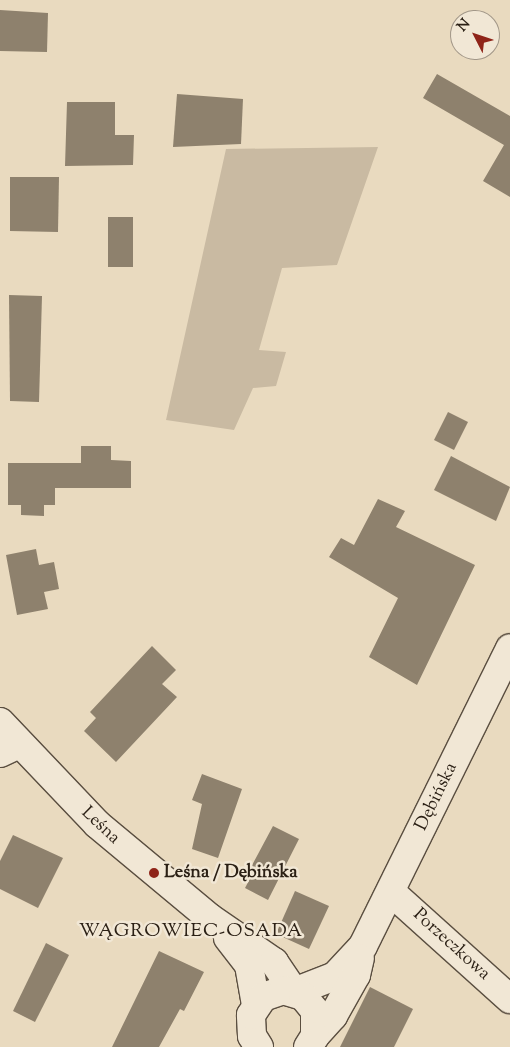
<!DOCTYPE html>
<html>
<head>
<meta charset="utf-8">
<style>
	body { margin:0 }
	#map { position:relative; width:510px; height:1047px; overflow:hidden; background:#e9dabf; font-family:"Sorts Mill Goudy",serif }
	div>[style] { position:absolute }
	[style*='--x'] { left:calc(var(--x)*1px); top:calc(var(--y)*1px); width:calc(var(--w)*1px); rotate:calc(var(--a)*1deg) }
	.green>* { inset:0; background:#c9baa2 }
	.building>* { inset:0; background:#8e816d }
	.roads { filter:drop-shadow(1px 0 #5a4e40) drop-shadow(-1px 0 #5a4e40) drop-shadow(0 1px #5a4e40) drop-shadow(0 -1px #5a4e40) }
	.street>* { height:28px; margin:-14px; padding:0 14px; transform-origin:14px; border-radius:14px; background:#f1e7d5 }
	.secondary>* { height:28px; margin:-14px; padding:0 14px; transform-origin:14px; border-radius:14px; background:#f1e7d5 }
	.dots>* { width:14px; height:14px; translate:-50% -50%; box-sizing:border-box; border:2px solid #f1e7d5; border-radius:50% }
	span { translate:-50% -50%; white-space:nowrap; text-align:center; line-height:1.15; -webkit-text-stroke:5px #f1e7d5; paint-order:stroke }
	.street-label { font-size:18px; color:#2b2015 }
	.poi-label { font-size:18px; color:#2b2015; font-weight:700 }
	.left { translate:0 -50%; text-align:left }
	.neighbourhood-label { font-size:19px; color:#2b2015; letter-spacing:1px }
	.north { position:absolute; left:450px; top:10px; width:50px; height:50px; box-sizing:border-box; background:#f1e7d5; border:1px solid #a29788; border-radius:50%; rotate:311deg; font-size:14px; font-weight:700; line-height:20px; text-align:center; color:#2b2015 }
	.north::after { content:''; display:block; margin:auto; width:18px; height:22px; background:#8f2418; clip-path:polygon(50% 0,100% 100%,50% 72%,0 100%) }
</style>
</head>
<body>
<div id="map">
	<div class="green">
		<i style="clip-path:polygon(378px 147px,337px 265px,282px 268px,259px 350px,286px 352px,276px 386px,253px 388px,234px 430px,166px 420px,226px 149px)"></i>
	</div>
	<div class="building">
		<i style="clip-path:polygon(0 10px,48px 13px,47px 52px,0 51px)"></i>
		<i style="clip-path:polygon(437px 74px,510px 116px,510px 197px,483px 181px,504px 145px,423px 98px)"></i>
		<i style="clip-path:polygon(177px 94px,243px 99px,241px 144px,173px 147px)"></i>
		<i style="clip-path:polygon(67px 102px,115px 102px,115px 135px,134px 135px,133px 165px,65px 166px)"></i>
		<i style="clip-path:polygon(10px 177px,59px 177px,58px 232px,10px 231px)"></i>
		<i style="clip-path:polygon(108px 217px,133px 217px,133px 267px,108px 267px)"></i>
		<i style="clip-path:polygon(9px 295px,42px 296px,39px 402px,10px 401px)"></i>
		<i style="clip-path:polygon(448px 412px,468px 422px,454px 450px,434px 440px)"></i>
		<i style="clip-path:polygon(81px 446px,111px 446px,111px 460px,131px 461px,131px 488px,55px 488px,55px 505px,44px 505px,44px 516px,21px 515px,21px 505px,8px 505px,8px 463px,81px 463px)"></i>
		<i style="clip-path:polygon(451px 456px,510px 487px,496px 521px,434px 490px)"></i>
		<i style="clip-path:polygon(378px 499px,405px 511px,396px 527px,475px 565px,417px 685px,369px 657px,398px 598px,329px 557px,341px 538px,354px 545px)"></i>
		<i style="clip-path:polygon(36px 549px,39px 565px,54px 562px,59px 589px,44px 592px,48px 609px,17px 615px,6px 555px)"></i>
		<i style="clip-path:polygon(152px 646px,176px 670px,162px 684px,177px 697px,116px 762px,84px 731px,96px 718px,90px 712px)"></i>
		<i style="clip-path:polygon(202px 774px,242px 789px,218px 858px,192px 849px,202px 804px,192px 800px)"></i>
		<i style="clip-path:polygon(273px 826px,299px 839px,268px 900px,245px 888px,254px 871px,250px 869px)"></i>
		<i style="clip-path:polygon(13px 835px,63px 858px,38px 908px,0 889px,0 861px)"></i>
		<i style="clip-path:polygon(295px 891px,329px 906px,309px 949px,276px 934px)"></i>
		<i style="clip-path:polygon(46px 943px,69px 955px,35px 1022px,13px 1011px)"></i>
		<i style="clip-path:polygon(159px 951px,204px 972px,184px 1011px,180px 1009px,159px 1047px,112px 1047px)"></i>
		<i style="clip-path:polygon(370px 987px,413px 1009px,394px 1047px,340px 1047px)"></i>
	</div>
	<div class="roads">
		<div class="street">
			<i style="--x:0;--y:753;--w:21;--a:-25"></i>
			<i style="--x:391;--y:892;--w:160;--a:42"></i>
		</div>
		<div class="secondary">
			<i style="--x:0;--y:722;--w:141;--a:46.4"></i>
			<i style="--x:97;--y:824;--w:147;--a:39.8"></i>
			<i style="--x:210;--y:918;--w:78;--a:34.5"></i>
			<i style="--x:274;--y:962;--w:36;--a:56"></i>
			<i style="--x:228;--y:938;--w:34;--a:52"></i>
			<i style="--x:249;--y:965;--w:41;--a:80.1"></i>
			<i style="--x:294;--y:992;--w:44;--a:-21.3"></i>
			<i style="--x:335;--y:976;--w:41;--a:-47"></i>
			<i style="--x:363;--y:946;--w:332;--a:-63.7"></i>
			<i style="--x:315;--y:1036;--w:27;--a:-48"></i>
			<i style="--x:333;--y:1016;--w:47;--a:-60.7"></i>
			<i style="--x:356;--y:975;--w:17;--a:-77"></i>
			<i style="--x:259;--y:1047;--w:13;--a:-122"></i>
			<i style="--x:252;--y:1036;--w:21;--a:-93"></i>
			<i style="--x:251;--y:1015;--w:22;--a:-56"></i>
			<i style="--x:263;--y:997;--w:21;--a:-19"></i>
			<i style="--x:283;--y:990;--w:21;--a:17"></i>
			<i style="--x:303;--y:996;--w:19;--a:51"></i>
			<i style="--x:315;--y:1011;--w:25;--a:90"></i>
			<i style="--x:315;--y:1036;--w:13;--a:122"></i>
		</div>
	</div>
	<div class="dots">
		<i style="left:154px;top:873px;background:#8f2418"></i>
	</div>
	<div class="street-label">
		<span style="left:437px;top:797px;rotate:-64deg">Dębińska</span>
		<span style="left:100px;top:826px;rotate:43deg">Leśna</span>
		<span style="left:451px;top:945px;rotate:42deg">Porzeczkowa</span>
	</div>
	<div class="poi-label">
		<span class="left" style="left:164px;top:873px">Leśna / Dębińska</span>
	</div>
	<div class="neighbourhood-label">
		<span style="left:191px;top:932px">WĄGROWIEC-OSADA</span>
	</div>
	<div class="north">N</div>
</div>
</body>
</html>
